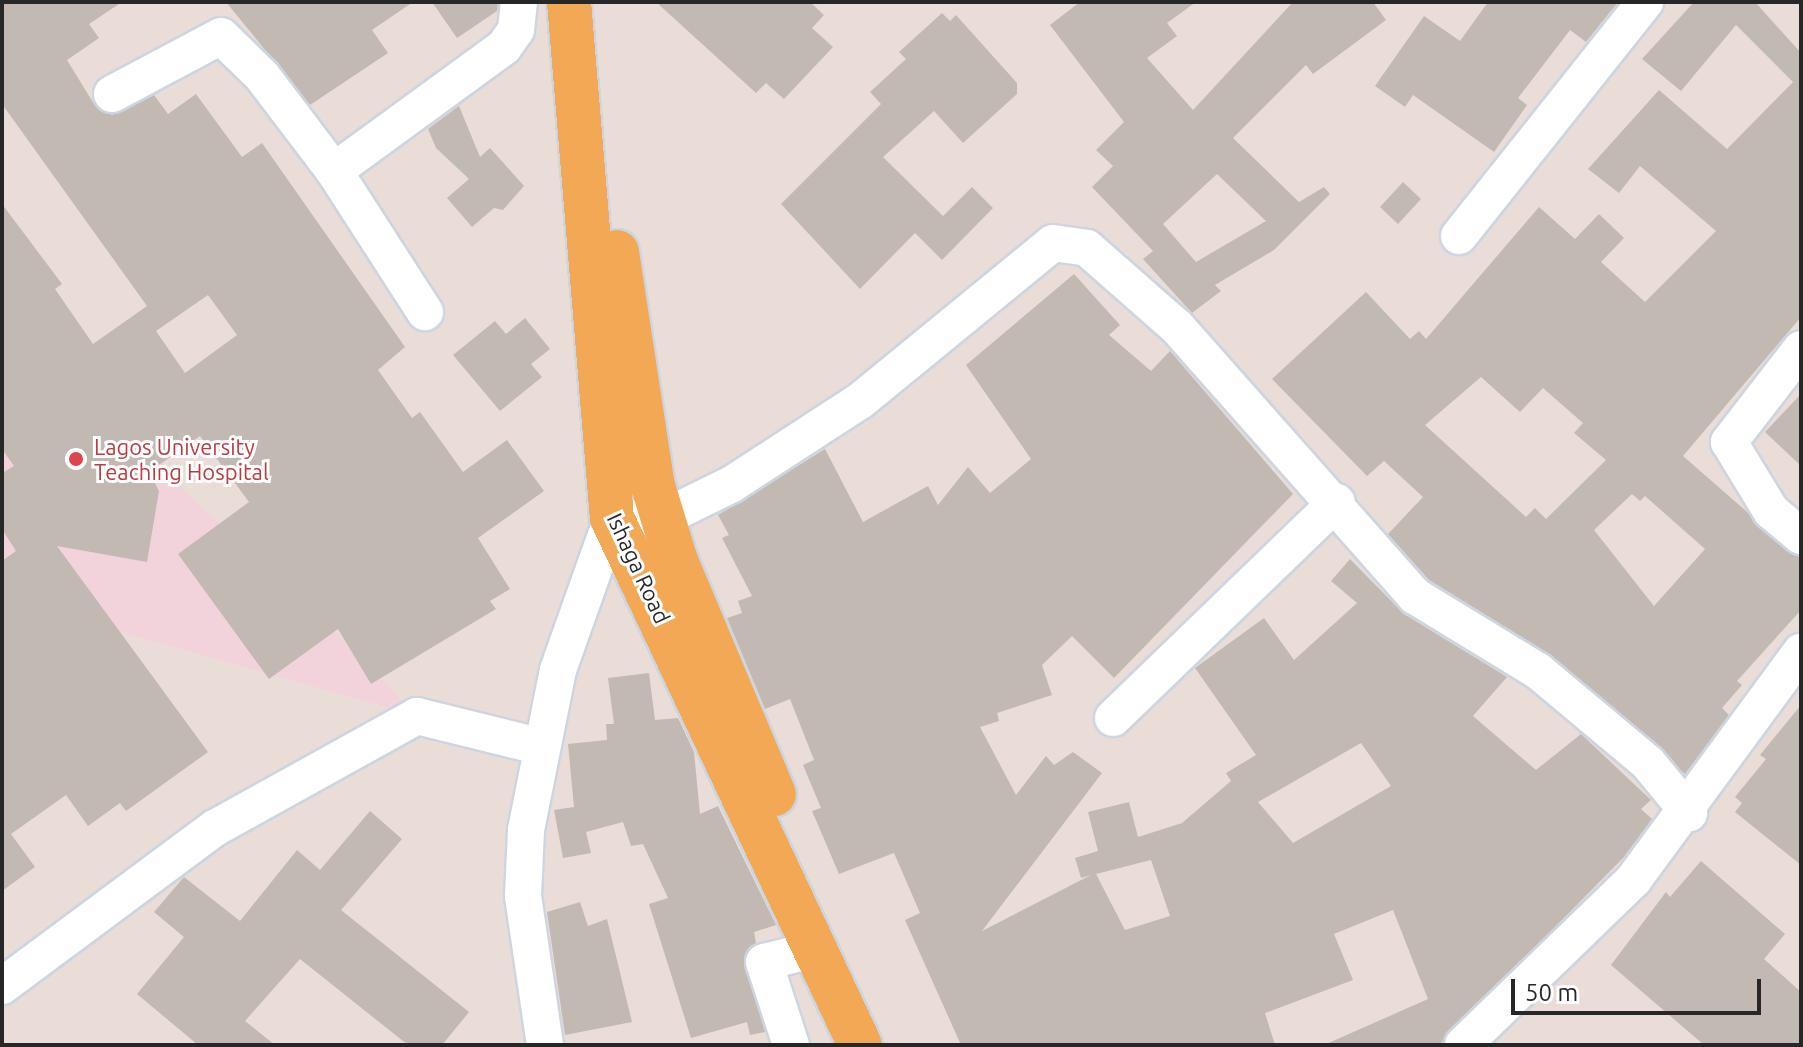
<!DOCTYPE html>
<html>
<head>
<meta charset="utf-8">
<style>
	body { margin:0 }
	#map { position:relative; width:1803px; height:1047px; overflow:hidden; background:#eaddd7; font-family:Ubuntu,sans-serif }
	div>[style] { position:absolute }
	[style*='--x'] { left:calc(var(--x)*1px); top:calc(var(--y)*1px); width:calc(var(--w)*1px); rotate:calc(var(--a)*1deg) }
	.medical>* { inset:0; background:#f2d3dc }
	.building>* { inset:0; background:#c2b9b3 }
	.roads { filter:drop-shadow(2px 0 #cdd5e1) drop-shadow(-2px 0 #cdd5e1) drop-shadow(0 2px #cdd5e1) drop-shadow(0 -2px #cdd5e1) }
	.minor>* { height:36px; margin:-18px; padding:0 18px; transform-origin:18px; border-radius:18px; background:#fff }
	.major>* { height:44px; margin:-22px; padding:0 22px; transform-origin:22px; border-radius:22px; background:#f2a854 }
	.dots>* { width:22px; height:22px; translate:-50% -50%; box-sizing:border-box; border:4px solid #fff; border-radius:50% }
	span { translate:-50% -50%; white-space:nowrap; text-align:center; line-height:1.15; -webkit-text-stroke:6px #fff; paint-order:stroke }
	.health-label { font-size:22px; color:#be3a42 }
	.left { translate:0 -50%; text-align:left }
	.street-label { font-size:22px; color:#272727 }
	.frame { position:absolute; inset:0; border:4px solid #272727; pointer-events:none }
	.scale { position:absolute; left:1511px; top:979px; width:250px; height:36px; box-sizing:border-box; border:4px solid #272727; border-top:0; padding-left:10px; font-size:24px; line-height:28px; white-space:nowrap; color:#272727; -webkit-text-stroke:6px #fff; paint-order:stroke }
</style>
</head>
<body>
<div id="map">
	<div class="medical">
		<i style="clip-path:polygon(2px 321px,325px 622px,417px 716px,2px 598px)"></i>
	</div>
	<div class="building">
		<i style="clip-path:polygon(evenodd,2px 2px,122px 2px,89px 24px,99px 38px,67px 60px,94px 104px,112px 115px,154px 95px,168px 114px,196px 94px,242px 157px,262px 143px,405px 347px,378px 370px,412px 418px,420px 412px,463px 472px,507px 440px,544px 491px,478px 538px,510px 589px,490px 601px,496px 609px,371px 684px,338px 629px,269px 679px,178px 554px,249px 502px,200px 436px,149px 472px,159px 491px,147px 562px,57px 546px,208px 752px,126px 811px,120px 803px,88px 826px,66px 795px,11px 834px,35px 867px,2px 891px,2px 561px,16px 551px,2px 529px,2px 473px,14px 466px,2px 449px,2px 204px,62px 284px,55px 289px,93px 344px,147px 306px,2px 104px,2px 2px,208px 295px,237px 335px,185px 373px,156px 331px,208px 295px)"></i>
		<i style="clip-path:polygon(226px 2px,413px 2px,372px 30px,388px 53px,310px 105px)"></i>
		<i style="clip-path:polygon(432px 2px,498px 2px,497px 11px,457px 38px)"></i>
		<i style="clip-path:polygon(656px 2px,810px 2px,824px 15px,812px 28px,833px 47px,784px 99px,766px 83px,756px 93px)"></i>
		<i style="clip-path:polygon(evenodd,1080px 2px,1196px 2px,1167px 23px,1177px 36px,1147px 58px,1193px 110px,1293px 2px,1373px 2px,1386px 20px,1313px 74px,1306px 65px,1233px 138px,1299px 202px,1324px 187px,1330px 194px,1274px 250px,1215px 285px,1221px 291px,1192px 313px,1143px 259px,1153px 251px,1092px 187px,1113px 166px,1096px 150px,1124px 122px,1050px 25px,1080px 2px,1217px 174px,1266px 221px,1196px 262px,1163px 224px,1217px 174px)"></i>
		<i style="clip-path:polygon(1488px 2px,1618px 2px,1586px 42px,1570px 30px,1518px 98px,1527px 105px,1494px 152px,1413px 95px,1405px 107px,1375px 86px,1424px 16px,1460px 41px)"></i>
		<i style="clip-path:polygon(evenodd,1694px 2px,1755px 2px,1801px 53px,1801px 317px,1683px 456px,1801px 559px,1801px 610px,1737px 681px,1742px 685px,1722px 708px,1729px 715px,1685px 774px,1551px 655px,1429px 580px,1388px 534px,1423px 497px,1384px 461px,1367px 476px,1272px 379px,1366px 292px,1410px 339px,1419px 331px,1426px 339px,1539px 207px,1575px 239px,1599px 214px,1624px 238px,1601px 262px,1645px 302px,1716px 231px,1640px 166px,1619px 193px,1588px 169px,1659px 90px,1727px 149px,1793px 82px,1736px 25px,1681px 91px,1642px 59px,1694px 2px,1481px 377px,1520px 412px,1543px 388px,1583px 423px,1574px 433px,1606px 460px,1546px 519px,1535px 508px,1526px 517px,1425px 425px,1481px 377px,1694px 2px,1632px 494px,1640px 501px,1645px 496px,1705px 549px,1654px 606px,1594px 530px,1632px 494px)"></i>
		<i style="clip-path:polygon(942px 13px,950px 21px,956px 15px,1017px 83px,1017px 94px,963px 143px,934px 111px,883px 157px,943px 216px,972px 187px,993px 208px,942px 260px,915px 233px,860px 289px,781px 204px,881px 104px,870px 92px,906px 59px,899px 52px)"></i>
		<i style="clip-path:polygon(459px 106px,480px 157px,490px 148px,524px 186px,503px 210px,494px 208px,472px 227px,447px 198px,469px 179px,436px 148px,428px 129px)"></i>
		<i style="clip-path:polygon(1403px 182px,1421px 199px,1398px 224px,1380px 207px)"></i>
		<i style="clip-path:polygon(evenodd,1074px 274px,1120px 325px,1109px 335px,1151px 371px,1170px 351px,1293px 494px,1114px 678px,1072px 636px,1042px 665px,1052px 695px,997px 713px,999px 721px,980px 727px,1016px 795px,1046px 756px,1054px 765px,1073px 752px,1102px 773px,982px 931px,1091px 875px,1081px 878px,1075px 858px,1098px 851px,1088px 812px,1129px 802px,1138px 837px,1182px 823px,1231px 781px,1226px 773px,1256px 755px,1195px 668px,1264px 618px,1294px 660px,1357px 603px,1331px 581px,1350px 559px,1404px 614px,1507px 677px,1473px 716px,1536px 770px,1581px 734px,1651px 800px,1641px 809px,1652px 819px,1624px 857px,1439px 1045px,1324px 1045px,1428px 999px,1393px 910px,1334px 934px,1353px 980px,1265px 1013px,1275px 1045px,961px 1045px,905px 920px,920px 913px,894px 853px,839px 874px,812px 811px,821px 808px,803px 765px,814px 760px,790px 699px,765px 709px,727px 618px,742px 613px,738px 601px,752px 596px,722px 538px,729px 535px,718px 515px,825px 449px,863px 522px,928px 486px,938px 505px,968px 467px,990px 493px,1031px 459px,966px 365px,1074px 274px,1361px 743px,1391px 786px,1293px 843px,1258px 802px,1361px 743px,1074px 274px,1151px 860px,1170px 916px,1125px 930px,1096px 874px,1151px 860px)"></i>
		<i style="clip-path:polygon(525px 318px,550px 349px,531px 364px,542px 377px,500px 411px,453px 355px,495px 321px,506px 334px)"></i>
		<i style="clip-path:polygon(1801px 394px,1801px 466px,1765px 432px)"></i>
		<i style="clip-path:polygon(649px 673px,655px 720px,678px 718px,694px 752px,700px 814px,718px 806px,776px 925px,754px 932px,756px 943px,744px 958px,765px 1032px,750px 1035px,747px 1022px,691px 1038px,649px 904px,668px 898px,643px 844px,631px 846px,623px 822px,586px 832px,591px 853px,563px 858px,554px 810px,574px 807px,568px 744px,607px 740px,606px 724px,614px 724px,608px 678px)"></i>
		<i style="clip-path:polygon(1801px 705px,1801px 865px,1735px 812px,1742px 803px,1735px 797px,1766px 759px,1760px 755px)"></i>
		<i style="clip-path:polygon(370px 811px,402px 839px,341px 910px,469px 1012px,442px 1045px,408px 1045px,300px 959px,245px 1021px,275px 1045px,198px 1045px,137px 994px,184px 937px,154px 912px,184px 877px,240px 921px,297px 850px,320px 870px)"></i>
		<i style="clip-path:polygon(1701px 861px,1785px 934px,1764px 959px,1801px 992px,1801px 1045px,1704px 1045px,1611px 965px,1666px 892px,1670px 897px)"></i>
		<i style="clip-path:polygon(580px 902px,588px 926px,607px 919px,632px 1022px,565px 1035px,547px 912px)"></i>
	</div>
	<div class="roads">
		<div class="minor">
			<i style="--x:112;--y:94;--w:123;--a:-28"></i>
			<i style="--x:221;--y:36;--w:57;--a:44.3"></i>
			<i style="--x:262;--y:76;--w:119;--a:52.8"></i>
			<i style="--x:334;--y:171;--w:210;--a:-36.1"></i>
			<i style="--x:504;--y:47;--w:21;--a:-55"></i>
			<i style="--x:516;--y:30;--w:28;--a:-84"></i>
			<i style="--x:334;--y:171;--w:168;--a:57.2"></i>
			<i style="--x:1459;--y:236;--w:299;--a:-51.5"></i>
			<i style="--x:1801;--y:349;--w:118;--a:127.7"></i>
			<i style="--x:1729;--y:442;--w:81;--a:58.7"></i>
			<i style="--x:1771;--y:511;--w:39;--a:40"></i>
			<i style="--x:1113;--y:718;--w:311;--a:-44"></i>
			<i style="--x:2;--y:986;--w:265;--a:-36.6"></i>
			<i style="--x:215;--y:828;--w:231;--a:-29"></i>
			<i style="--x:417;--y:716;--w:125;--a:13.9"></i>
			<i style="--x:545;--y:1045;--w:151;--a:-98.4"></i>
			<i style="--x:523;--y:896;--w:66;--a:-87.4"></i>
			<i style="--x:526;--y:830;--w:163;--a:-78.7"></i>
			<i style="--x:558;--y:670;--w:161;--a:-70.4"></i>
			<i style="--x:612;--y:518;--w:51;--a:0"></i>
			<i style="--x:663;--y:518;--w:77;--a:-26.2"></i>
			<i style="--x:732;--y:484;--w:153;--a:-33"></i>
			<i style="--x:860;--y:401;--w:249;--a:-39.3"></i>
			<i style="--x:1053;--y:243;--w:34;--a:8"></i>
			<i style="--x:1087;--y:248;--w:120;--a:41.3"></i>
			<i style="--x:1177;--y:327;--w:359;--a:48.5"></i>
			<i style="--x:1415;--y:596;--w:144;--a:31.4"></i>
			<i style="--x:1538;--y:671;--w:143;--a:39.9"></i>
			<i style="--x:1648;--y:763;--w:65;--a:50.6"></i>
			<i style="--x:791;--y:1045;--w:87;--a:-108"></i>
			<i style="--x:764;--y:962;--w:55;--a:-13.8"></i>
			<i style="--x:1463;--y:1045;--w:238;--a:-44.1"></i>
			<i style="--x:1634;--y:879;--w:282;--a:-53.7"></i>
		</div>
		<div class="major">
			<i style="--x:569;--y:2;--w:518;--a:85.24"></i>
			<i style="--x:612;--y:518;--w:582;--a:64.8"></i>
			<i style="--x:617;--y:252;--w:237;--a:81.3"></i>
			<i style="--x:653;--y:486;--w:78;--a:73"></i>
			<i style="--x:676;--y:561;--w:253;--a:67.2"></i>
		</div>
	</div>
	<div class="dots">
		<i style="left:76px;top:459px;background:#e0444e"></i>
	</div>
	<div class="health-label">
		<span class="left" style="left:94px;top:459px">Lagos University<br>Teaching Hospital</span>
	</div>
	<div class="street-label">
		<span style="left:639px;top:568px;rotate:65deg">Ishaga Road</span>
	</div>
	<div class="frame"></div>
	<div class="scale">50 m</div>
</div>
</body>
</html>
